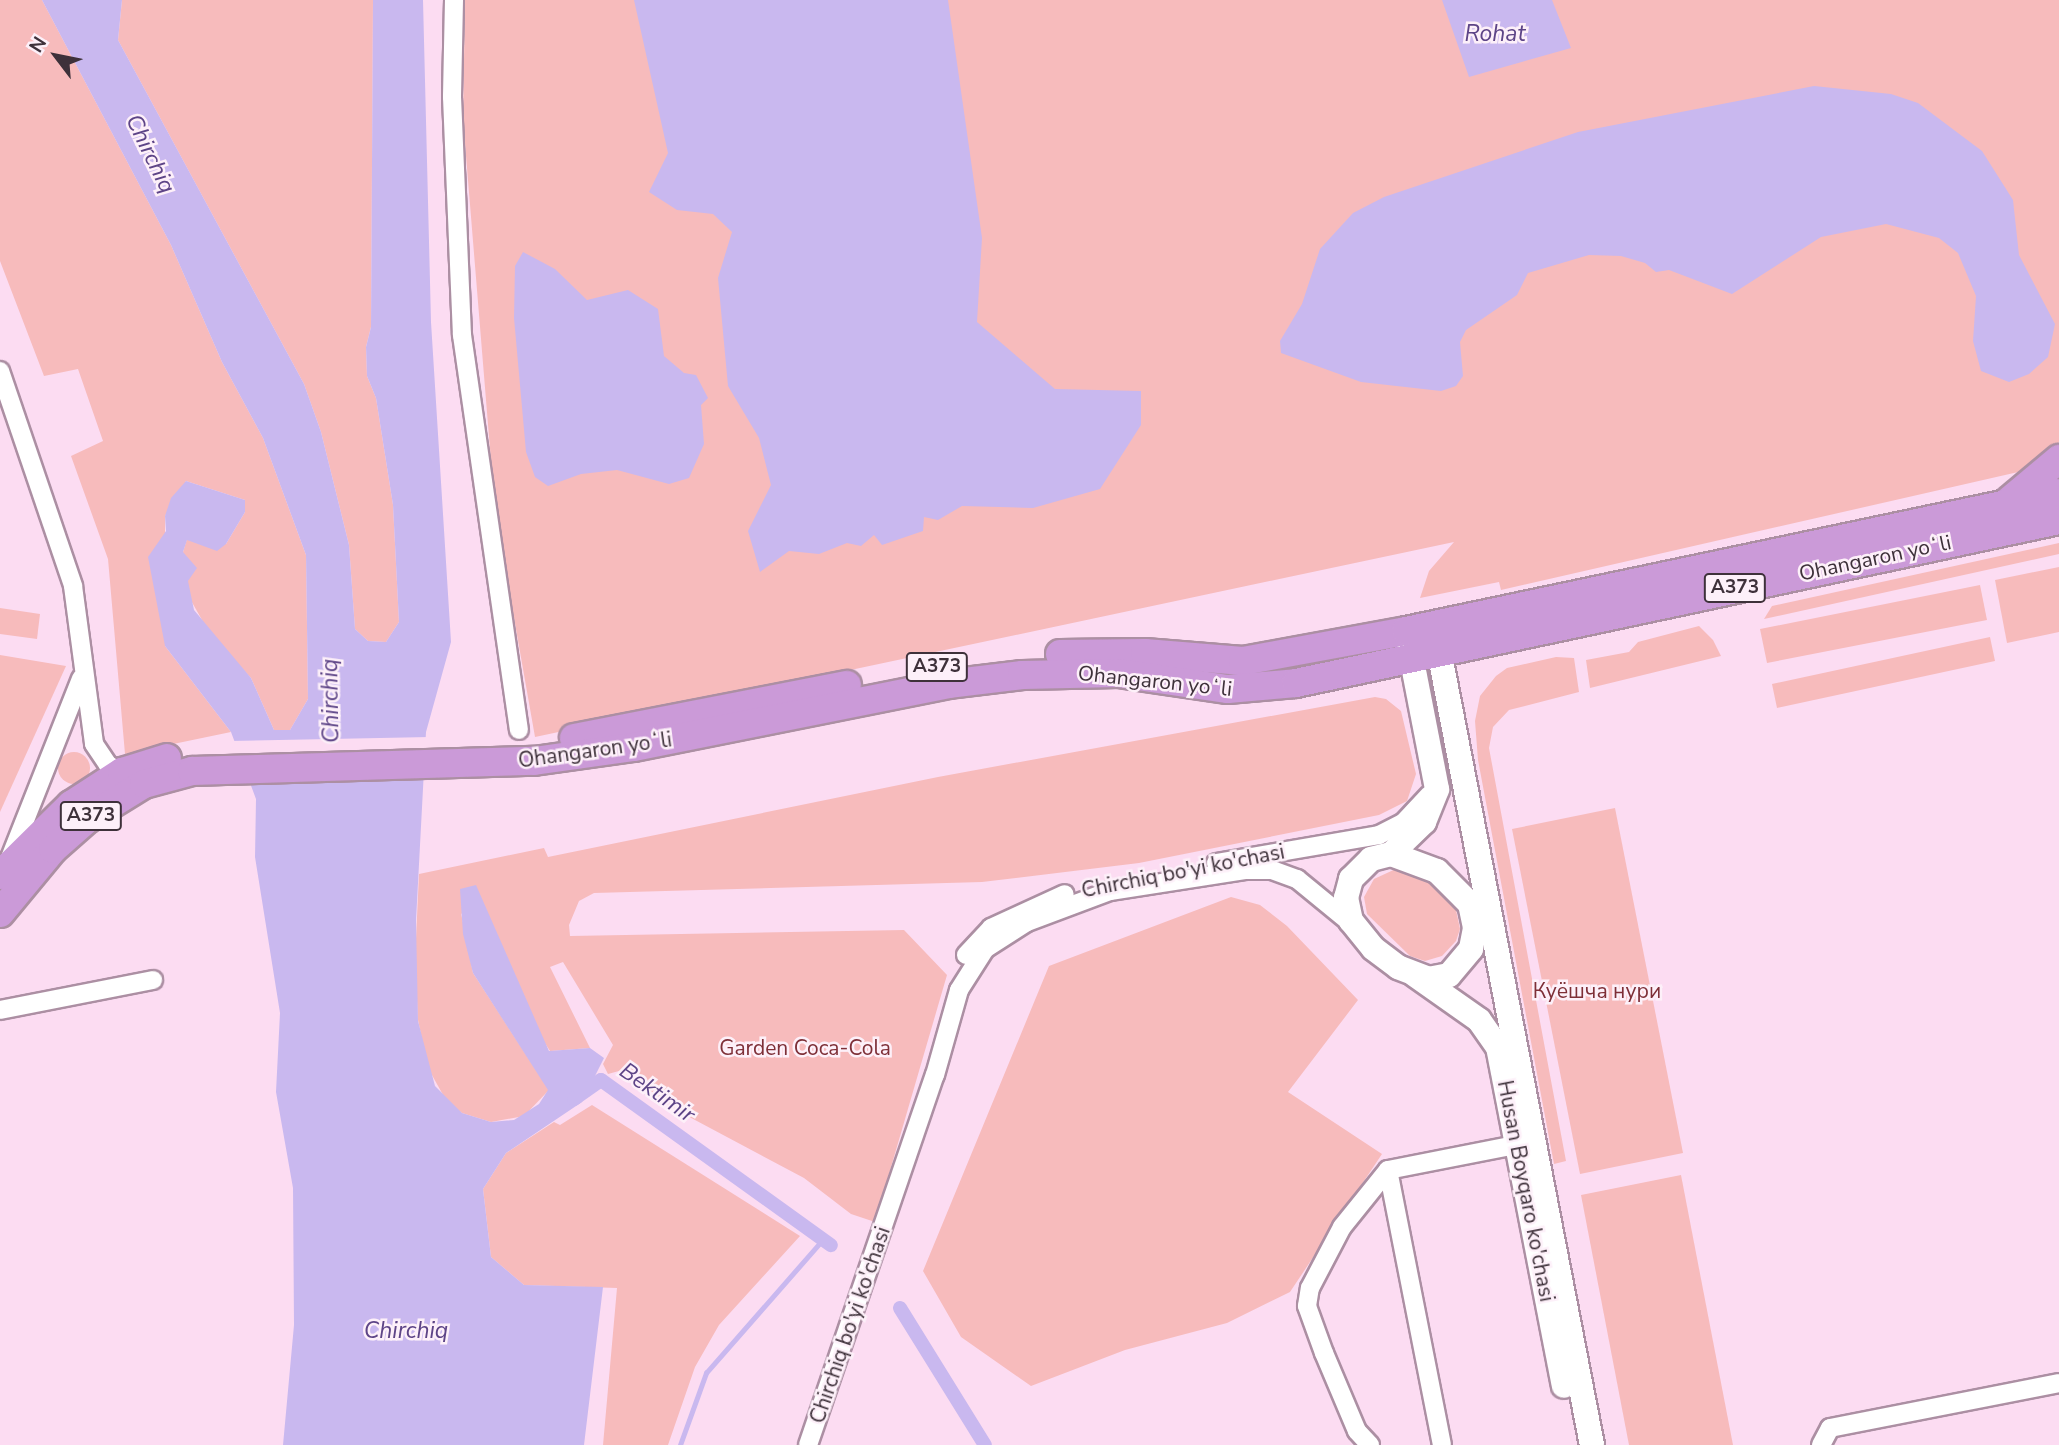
<!DOCTYPE html>
<html>
<head>
<meta charset="utf-8">
<style>
	body { margin:0 }
	#map { position:relative; width:2059px; height:1445px; overflow:hidden; background:#fcdcf2; font-family:"Nunito Sans",sans-serif }
	div>[style] { position:absolute }
	[style*='--x'] { left:calc(var(--x)*1px); top:calc(var(--y)*1px); width:calc(var(--w)*1px); rotate:calc(var(--a)*1deg) }
	.green>* { inset:0; background:#f7bbbc }
	.round { border-radius:50% }
	.water>* { inset:0; background:#c9b8ef }
	.pier>* { inset:0; background:#fcdcf2 }
	.stream>* { height:4.5px; margin:-2.25px; padding:0 2.25px; transform-origin:2.25px; border-radius:2.25px; background:#c9b8ef }
	.canal>* { height:14px; margin:-7px; padding:0 7px; transform-origin:7px; border-radius:7px; background:#c9b8ef }
	.roads { filter:drop-shadow(2px 0 #ac8fa3) drop-shadow(-2px 0 #ac8fa3) drop-shadow(0 2px #ac8fa3) drop-shadow(0 -2px #ac8fa3) }
	.minor>* { height:18px; margin:-9px; padding:0 9px; transform-origin:9px; border-radius:9px; background:#fff }
	.secondary>* { height:24px; margin:-12px; padding:0 12px; transform-origin:12px; border-radius:12px; background:#fff }
	.trunk>* { height:28px; margin:-14px; padding:0 14px; transform-origin:14px; border-radius:14px; background:#cb9ad8 }
	span { translate:-50% -50%; white-space:nowrap; text-align:center; line-height:1.15; -webkit-text-stroke:5px #fdf0f9; paint-order:stroke }
	.shield-label span { padding:2px 5px; background:#fdf0f9; border:2px solid; border-radius:5px; -webkit-text-stroke-width:0 }
	.shield-label { font-size:19px; color:#3e313a; font-weight:700 }
	.street-label { font-size:21px; color:#3e313a }
	.park-label { font-size:21px; color:#7e2f37 }
	.water-label { font-size:23px; color:#5d4487; font-style:italic }
	.north { position:absolute; left:21px; top:21px; width:70px; height:70px; -webkit-text-stroke:5px #fdf0f9; paint-order:stroke; rotate:302deg; font-size:19px; font-weight:700; line-height:28px; text-align:center; color:#3e313a }
	.north::after { content:''; display:block; margin:auto; width:24px; height:32px; background:#3e313a; clip-path:polygon(50% 0,100% 100%,50% 72%,0 100%) }
</style>
</head>
<body>
<div id="map">
	<div class="green">
		<i style="clip-path:polygon(0 0,42px 0,171px 245px,222px 362px,263px 438px,306px 555px,308px 699px,290px 730px,274px 730px,251px 678px,210px 634px,189px 597px,183px 552px,187px 539px,226px 544px,245px 512px,245px 500px,186px 481px,165px 516px,165px 646px,231px 732px,125px 754px,108px 559px,71px 456px,103px 441px,78px 369px,44px 376px,0 261px)"></i>
		<i style="clip-path:polygon(122px 0,373px 0,371px 327px,366px 347px,367px 376px,376px 398px,393px 505px,399px 622px,386px 642px,368px 641px,355px 629px,349px 545px,321px 432px,304px 384px,118px 40px)"></i>
		<i style="clip-path:polygon(465px 0,2059px 0,2059px 442px,2027px 470px,1501px 590px,1499px 582px,1420px 598px,1429px 571px,1454px 542px,535px 737px,495px 510px,463px 119px)"></i>
		<i style="clip-path:polygon(2059px 543px,2059px 554px,1764px 619px,1772px 606px)"></i>
		<i style="clip-path:polygon(2059px 567px,2059px 632px,2007px 643px,1995px 580px)"></i>
		<i style="clip-path:polygon(1980px 585px,1987px 620px,1767px 663px,1760px 629px)"></i>
		<i style="clip-path:polygon(0 608px,40px 614px,37px 639px,0 634px)"></i>
		<i style="clip-path:polygon(1699px 626px,1713px 640px,1721px 656px,1590px 688px,1586px 660px,1629px 652px,1638px 642px)"></i>
		<i style="clip-path:polygon(1990px 637px,1995px 661px,1777px 708px,1772px 684px)"></i>
		<i style="clip-path:polygon(0 655px,66px 666px,0 812px)"></i>
		<i style="clip-path:polygon(1556px 657px,1574px 658px,1579px 692px,1509px 710px,1493px 727px,1489px 748px,1566px 1161px,1554px 1164px,1478px 760px,1475px 721px,1480px 696px,1496px 676px,1507px 668px)"></i>
		<i style="clip-path:polygon(1375px 697px,1386px 699px,1401px 711px,1416px 774px,1407px 801px,1379px 815px,1139px 863px,982px 882px,594px 893px,579px 901px,569px 925px,570px 936px,904px 930px,947px 975px,875px 1222px,851px 1214px,804px 1178px,665px 1104px,626px 1069px,608px 1074px,603px 1064px,613px 1045px,563px 962px,550px 967px,590px 1048px,550px 1051px,461px 913px,473px 973px,549px 1090px,524px 1116px,491px 1122px,462px 1113px,447px 1102px,428px 1068px,418px 1020px,415px 960px,419px 874px,544px 848px,548px 857px,938px 777px)"></i>
		<i class="round" style="left:58px;top:752px;width:32px;height:32px"></i>
		<i style="clip-path:polygon(1615px 808px,1683px 1153px,1580px 1174px,1512px 829px)"></i>
		<i style="clip-path:polygon(1400px 867px,1430px 881px,1456px 910px,1460px 929px,1456px 941px,1442px 956px,1425px 961px,1410px 956px,1367px 914px,1364px 897px,1374px 879px)"></i>
		<i style="clip-path:polygon(1231px 897px,1260px 905px,1287px 926px,1358px 1000px,1288px 1092px,1382px 1154px,1290px 1292px,1227px 1323px,1125px 1350px,1031px 1386px,961px 1337px,923px 1271px,1049px 966px)"></i>
		<i style="clip-path:polygon(592px 1105px,800px 1236px,719px 1325px,695px 1367px,668px 1445px,603px 1445px,617px 1288px,524px 1285px,491px 1257px,483px 1189px,506px 1153px,554px 1122px,560px 1125px)"></i>
		<i style="clip-path:polygon(1681px 1175px,1733px 1445px,1629px 1445px,1581px 1195px)"></i>
	</div>
	<div class="water">
		<i style="clip-path:polygon(42px 0,122px 0,118px 40px,304px 384px,321px 432px,349px 545px,355px 629px,368px 641px,386px 642px,399px 622px,393px 505px,376px 398px,367px 376px,366px 347px,371px 327px,373px 0,423px 0,431px 322px,451px 642px,426px 732px,416px 921px,418px 1021px,435px 1086px,462px 1113px,491px 1122px,514px 1120px,539px 1104px,548px 1090px,473px 973px,463px 934px,460px 889px,476px 885px,549px 1051px,590px 1048px,604px 1058px,582px 1102px,506px 1153px,483px 1189px,491px 1257px,524px 1285px,603px 1287px,584px 1445px,283px 1445px,294px 1325px,293px 1188px,276px 1092px,280px 1013px,255px 857px,256px 799px,231px 732px,165px 646px,148px 557px,166px 531px,165px 516px,171px 498px,186px 481px,245px 500px,245px 512px,226px 544px,217px 551px,187px 540px,183px 552px,197px 568px,188px 581px,194px 610px,251px 678px,274px 730px,290px 730px,308px 699px,306px 555px,263px 438px,222px 362px,171px 245px)"></i>
		<i style="clip-path:polygon(634px 0,948px 0,982px 238px,977px 322px,1055px 389px,1141px 391px,1141px 425px,1100px 489px,1033px 508px,962px 506px,938px 520px,924px 517px,923px 531px,882px 545px,874px 535px,861px 546px,847px 543px,819px 554px,789px 551px,760px 572px,748px 531px,771px 485px,759px 438px,728px 386px,718px 278px,732px 232px,713px 214px,677px 210px,649px 192px,668px 153px)"></i>
		<i style="clip-path:polygon(1442px 0,1552px 0,1571px 48px,1469px 77px)"></i>
		<i style="clip-path:polygon(1814px 86px,1891px 94px,1918px 103px,1982px 151px,2013px 200px,2019px 255px,2055px 324px,2048px 357px,2029px 374px,2009px 382px,1981px 371px,1973px 341px,1976px 296px,1958px 253px,1939px 238px,1886px 224px,1821px 237px,1732px 294px,1669px 270px,1656px 272px,1645px 263px,1621px 256px,1589px 255px,1528px 273px,1517px 295px,1466px 330px,1460px 342px,1463px 376px,1456px 386px,1441px 391px,1361px 382px,1281px 353px,1280px 341px,1302px 304px,1320px 249px,1353px 213px,1384px 197px,1578px 132px)"></i>
		<i style="clip-path:polygon(523px 252px,555px 269px,587px 300px,628px 290px,658px 309px,664px 356px,684px 373px,696px 375px,708px 398px,701px 405px,704px 444px,689px 478px,669px 484px,617px 470px,581px 474px,548px 486px,535px 477px,526px 452px,514px 318px,515px 266px)"></i>
	</div>
	<div class="pier">
		<i style="clip-path:polygon(430px 737px,429px 774px,244px 777px,230px 741px)"></i>
	</div>
	<div class="stream">
		<i style="--x:680;--y:1445;--w:77;--a:-70.1"></i>
		<i style="--x:706;--y:1373;--w:179;--a:-48.8"></i>
	</div>
	<div class="canal">
		<i style="--x:574;--y:1099;--w:33;--a:-35"></i>
		<i style="--x:601;--y:1080;--w:283;--a:35.7"></i>
		<i style="--x:900;--y:1308;--w:161;--a:58.2"></i>
	</div>
	<div class="roads">
		<div class="minor">
			<i style="--x:454;--y:0;--w:97;--a:91.2"></i>
			<i style="--x:452;--y:97;--w:238;--a:87.6"></i>
			<i style="--x:462;--y:335;--w:399;--a:81.8"></i>
			<i style="--x:0;--y:371;--w:227;--a:71.2"></i>
			<i style="--x:73;--y:586;--w:159;--a:82.4"></i>
			<i style="--x:94;--y:744;--w:25;--a:56"></i>
			<i style="--x:108;--y:765;--w:16;--a:27"></i>
			<i style="--x:10;--y:858;--w:193;--a:-68.4"></i>
			<i style="--x:1216;--y:863;--w:165;--a:-9.7"></i>
			<i style="--x:1379;--y:835;--w:28;--a:-27"></i>
			<i style="--x:1404;--y:822;--w:37;--a:-47"></i>
			<i style="--x:966;--y:955;--w:37;--a:-47"></i>
			<i style="--x:991;--y:928;--w:81;--a:-24.7"></i>
			<i style="--x:0;--y:1010;--w:156;--a:-11.1"></i>
			<i style="--x:1388;--y:1170;--w:280;--a:78.9"></i>
			<i style="--x:808;--y:1445;--w:391;--a:-71.1"></i>
			<i style="--x:935;--y:1075;--w:88;--a:-74.2"></i>
			<i style="--x:959;--y:990;--w:49;--a:-57.6"></i>
			<i style="--x:985;--y:949;--w:50;--a:-32.7"></i>
			<i style="--x:1027;--y:922;--w:89;--a:-20.5"></i>
			<i style="--x:1110;--y:891;--w:138;--a:-8.8"></i>
			<i style="--x:1246;--y:870;--w:26;--a:0"></i>
			<i style="--x:1272;--y:870;--w:27;--a:20"></i>
			<i style="--x:1297;--y:879;--w:71;--a:39.3"></i>
			<i style="--x:1370;--y:1445;--w:19;--a:-133"></i>
			<i style="--x:1357;--y:1431;--w:85;--a:-112.9"></i>
			<i style="--x:1324;--y:1353;--w:50;--a:-109.9"></i>
			<i style="--x:1307;--y:1306;--w:18;--a:-81"></i>
			<i style="--x:1310;--y:1288;--w:69;--a:-62.3"></i>
			<i style="--x:1342;--y:1227;--w:73;--a:-51.1"></i>
			<i style="--x:1388;--y:1170;--w:141;--a:-11.1"></i>
			<i style="--x:1821;--y:1445;--w:19;--a:-62"></i>
			<i style="--x:1830;--y:1428;--w:233;--a:-11.1"></i>
		</div>
		<div class="secondary">
			<i style="--x:1436;--y:635;--w:825;--a:79.1"></i>
			<i style="--x:1391;--y:854;--w:49;--a:20.3"></i>
			<i style="--x:1437;--y:871;--w:47;--a:45"></i>
			<i style="--x:1470;--y:904;--w:25;--a:78"></i>
			<i style="--x:1475;--y:928;--w:21;--a:101"></i>
			<i style="--x:1471;--y:949;--w:34;--a:130"></i>
			<i style="--x:1449;--y:975;--w:20;--a:169"></i>
			<i style="--x:1429;--y:979;--w:33;--a:-159"></i>
			<i style="--x:1398;--y:967;--w:31;--a:-143"></i>
			<i style="--x:1373;--y:948;--w:35;--a:-129"></i>
			<i style="--x:1351;--y:921;--w:24;--a:-102"></i>
			<i style="--x:1346;--y:898;--w:20;--a:-75"></i>
			<i style="--x:1351;--y:879;--w:28;--a:-45"></i>
			<i style="--x:1371;--y:859;--w:21;--a:-14"></i>
			<i style="--x:1391;--y:854;--w:46;--a:-44.1"></i>
			<i style="--x:1424;--y:822;--w:35;--a:-68"></i>
			<i style="--x:1437;--y:789;--w:152;--a:-101"></i>
			<i style="--x:1415;--y:975;--w:78;--a:35.1"></i>
			<i style="--x:1479;--y:1020;--w:33;--a:55"></i>
			<i style="--x:1498;--y:1047;--w:345;--a:79"></i>
		</div>
		<div class="trunk">
			<i style="--x:2010;--y:500;--w:64;--a:-39.9"></i>
			<i style="--x:1060;--y:654;--w:85;--a:-0.7"></i>
			<i style="--x:1145;--y:653;--w:98;--a:4.7"></i>
			<i style="--x:1243;--y:661;--w:166;--a:-10.4"></i>
			<i style="--x:1406;--y:631;--w:667;--a:-11.93"></i>
			<i style="--x:574;--y:738;--w:278;--a:-11"></i>
			<i style="--x:0;--y:875;--w:100;--a:-44.6"></i>
			<i style="--x:71;--y:805;--w:61;--a:-32.9"></i>
			<i style="--x:122;--y:772;--w:47;--a:-17.3"></i>
			<i style="--x:0;--y:913;--w:83;--a:-50.4"></i>
			<i style="--x:53;--y:849;--w:45;--a:-41.4"></i>
			<i style="--x:87;--y:819;--w:67;--a:-31.6"></i>
			<i style="--x:144;--y:784;--w:50;--a:-15.2"></i>
			<i style="--x:192;--y:771;--w:342;--a:-1.7"></i>
			<i style="--x:534;--y:761;--w:101;--a:-8"></i>
			<i style="--x:634;--y:747;--w:320;--a:-11.3"></i>
			<i style="--x:948;--y:684;--w:75;--a:-6.9"></i>
			<i style="--x:1022;--y:675;--w:96;--a:-1.2"></i>
			<i style="--x:1118;--y:673;--w:111;--a:8.3"></i>
			<i style="--x:1228;--y:689;--w:68;--a:-5"></i>
			<i style="--x:1296;--y:683;--w:780;--a:-12.06"></i>
		</div>
	</div>
	<div class="shield-label">
		<span style="left:1735px;top:588px">A373</span>
		<span style="left:937px;top:667px">A373</span>
		<span style="left:91px;top:816px">A373</span>
	</div>
	<div class="street-label">
		<span style="left:1875px;top:558px;rotate:-12deg">Ohangaron yoʻli</span>
		<span style="left:1155px;top:681px;rotate:6deg">Ohangaron yoʻli</span>
		<span style="left:595px;top:750px;rotate:-8deg">Ohangaron yoʻli</span>
		<span style="left:1183px;top:871px;rotate:-11deg">Chirchiq bo'yi ko'chasi</span>
		<span style="left:1526px;top:1191px;rotate:79deg">Husan Boyqaro ko'chasi</span>
		<span style="left:850px;top:1325px;rotate:-71deg">Chirchiq bo'yi ko'chasi</span>
	</div>
	<div class="park-label">
		<span style="left:1597px;top:991px">Куёшча нури</span>
		<span style="left:805px;top:1048px">Garden Coca-Cola</span>
	</div>
	<div class="water-label">
		<span style="left:1495px;top:34px">Rohat</span>
		<span style="left:150px;top:154px;rotate:64deg">Chirchiq</span>
		<span style="left:331px;top:701px;rotate:-91deg">Chirchiq</span>
		<span style="left:657px;top:1093px;rotate:35deg">Bektimir</span>
		<span style="left:406px;top:1331px">Chirchiq</span>
	</div>
	<div class="north">N</div>
</div>
</body>
</html>
